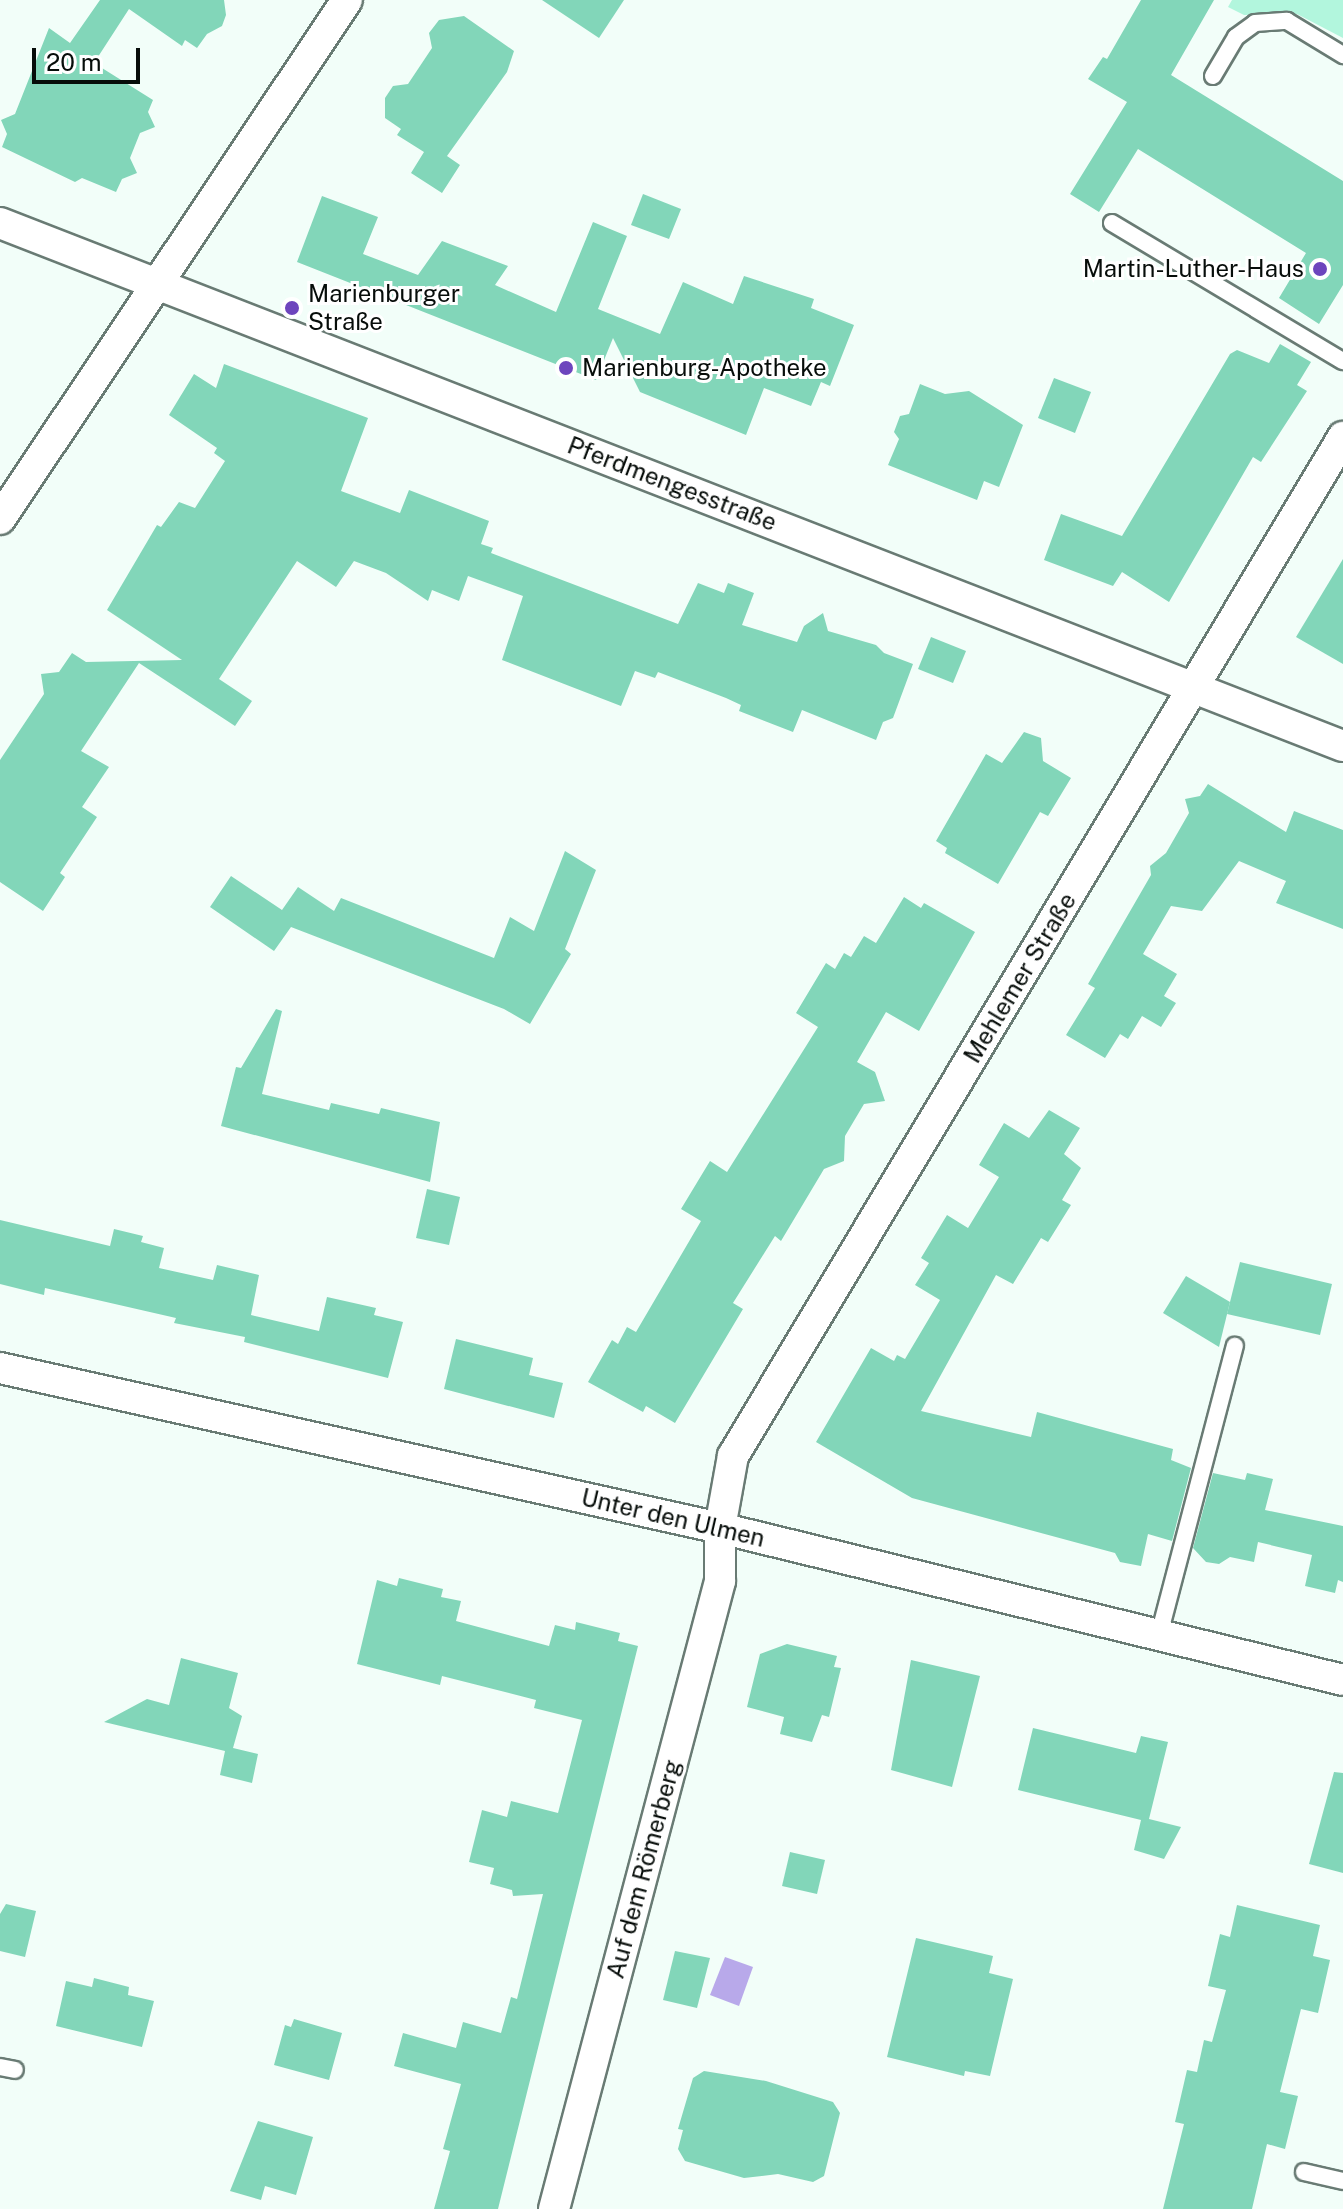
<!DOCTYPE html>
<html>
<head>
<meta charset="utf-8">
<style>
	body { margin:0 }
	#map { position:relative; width:1343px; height:2209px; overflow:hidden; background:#f2fef9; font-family:"Public Sans",sans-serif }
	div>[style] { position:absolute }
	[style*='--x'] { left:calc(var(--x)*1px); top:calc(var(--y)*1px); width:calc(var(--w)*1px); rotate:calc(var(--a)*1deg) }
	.green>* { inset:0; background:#b2f6dd }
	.water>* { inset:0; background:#b8a9ea }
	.building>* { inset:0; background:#82d6b9 }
	.roads { filter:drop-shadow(2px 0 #697b74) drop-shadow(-2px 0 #697b74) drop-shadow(0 2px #697b74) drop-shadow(0 -2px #697b74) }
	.lane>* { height:16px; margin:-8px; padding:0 8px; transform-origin:8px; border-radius:8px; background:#fff }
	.street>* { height:30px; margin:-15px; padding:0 15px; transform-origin:15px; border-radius:15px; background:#fff }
	.dots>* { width:22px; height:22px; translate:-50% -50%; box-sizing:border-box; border:4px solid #fff; border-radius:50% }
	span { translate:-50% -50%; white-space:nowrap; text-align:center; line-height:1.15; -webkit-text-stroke:6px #fff; paint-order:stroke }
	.poi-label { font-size:24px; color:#070d0a }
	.right { translate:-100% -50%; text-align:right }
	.left { translate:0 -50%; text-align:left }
	.street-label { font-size:24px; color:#070d0a }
	.scale { position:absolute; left:32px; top:48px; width:108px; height:36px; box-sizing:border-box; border:4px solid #070d0a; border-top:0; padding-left:10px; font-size:24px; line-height:28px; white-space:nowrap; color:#070d0a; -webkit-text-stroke:6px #fff; paint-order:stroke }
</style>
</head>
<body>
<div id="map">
	<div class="green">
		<i style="clip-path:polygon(1232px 0,1343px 0,1343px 38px,1297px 14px,1244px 15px,1228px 7px)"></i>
	</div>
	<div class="water">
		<i style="clip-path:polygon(725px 1957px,753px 1967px,739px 2006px,710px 1995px)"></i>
	</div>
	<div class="building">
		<i style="clip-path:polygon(100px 0,224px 0,226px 15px,222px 26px,207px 34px,197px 48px,185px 40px,182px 46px,129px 9px,94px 63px,153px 100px,148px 112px,155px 127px,140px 133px,130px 158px,137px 173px,122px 179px,116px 192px,82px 178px,75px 182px,2px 147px,7px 134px,1px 120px,15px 114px,49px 28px,70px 43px)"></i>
		<i style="clip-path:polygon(542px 0,624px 0,599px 38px)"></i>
		<i style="clip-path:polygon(1141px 0,1214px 0,1171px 75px,1343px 181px,1343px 285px,1319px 324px,1279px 298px,1306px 253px,1138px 149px,1099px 212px,1070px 194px,1127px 102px,1088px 79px,1103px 57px,1107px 59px)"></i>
		<i style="clip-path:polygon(464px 16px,514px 51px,507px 72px,447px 156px,460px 165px,442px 193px,411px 173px,424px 152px,397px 135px,401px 129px,385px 118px,385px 98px,393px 86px,408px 84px,432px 48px,429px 33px,439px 20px)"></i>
		<i style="clip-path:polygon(643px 194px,681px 209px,669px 239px,631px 225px)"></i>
		<i style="clip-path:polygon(322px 196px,378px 217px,363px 254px,418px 275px,442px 241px,508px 266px,495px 285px,556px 312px,593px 222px,627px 236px,598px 309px,660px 334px,683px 282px,733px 304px,744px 276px,814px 299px,811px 308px,854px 325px,830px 386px,821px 382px,811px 406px,764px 388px,746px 435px,640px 392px,613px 338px,596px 380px,297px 262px)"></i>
		<i style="clip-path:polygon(1280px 344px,1311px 362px,1297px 385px,1307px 391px,1261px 462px,1253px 457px,1169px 602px,1122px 572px,1113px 586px,1044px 560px,1061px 514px,1122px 536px,1230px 354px,1237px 350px,1269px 363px)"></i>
		<i style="clip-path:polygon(224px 364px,368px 418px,341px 491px,400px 513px,409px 490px,489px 521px,481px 544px,493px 548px,491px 553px,678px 624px,698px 583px,724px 593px,728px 583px,754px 593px,742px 625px,797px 642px,804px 626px,823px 613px,828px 631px,876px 645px,884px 653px,913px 664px,893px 718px,883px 722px,876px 740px,802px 710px,793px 732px,739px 711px,741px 705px,726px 698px,658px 672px,655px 678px,635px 671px,621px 706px,502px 660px,523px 596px,468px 576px,459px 601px,432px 590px,428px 601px,386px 573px,354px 561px,336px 587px,297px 561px,219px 679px,252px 701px,235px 726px,139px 663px,81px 751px,109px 767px,82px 807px,97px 817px,60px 873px,65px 877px,43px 911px,0 882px,0 760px,44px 694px,41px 674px,59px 672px,72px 653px,86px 662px,182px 660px,107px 610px,157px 525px,161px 527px,179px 502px,195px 508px,225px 461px,214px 453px,217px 448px,169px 415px,194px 374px,216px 388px)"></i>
		<i style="clip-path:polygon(1054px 378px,1091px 392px,1075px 433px,1038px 418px)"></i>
		<i style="clip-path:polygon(920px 384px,945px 394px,969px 391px,1023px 425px,999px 487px,984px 481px,977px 500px,888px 465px,899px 439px,894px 432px,900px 416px,909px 414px)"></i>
		<i style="clip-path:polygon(1343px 559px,1343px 664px,1296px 637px)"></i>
		<i style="clip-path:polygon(931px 637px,966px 651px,953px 683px,918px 669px)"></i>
		<i style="clip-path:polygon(1024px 732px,1041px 738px,1043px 761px,1071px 778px,1048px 816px,1040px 812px,998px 884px,945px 853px,947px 848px,936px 841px,986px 754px,1002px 763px)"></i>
		<i style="clip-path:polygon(1208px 784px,1286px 832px,1294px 811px,1343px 830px,1343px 929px,1276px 903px,1286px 881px,1239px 861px,1202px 911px,1171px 906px,1143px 954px,1177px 974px,1164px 996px,1176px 1003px,1161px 1027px,1142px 1016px,1128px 1039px,1120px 1034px,1105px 1058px,1066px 1035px,1095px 988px,1088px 984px,1151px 875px,1150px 866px,1166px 853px,1189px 813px,1185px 799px,1200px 796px)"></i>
		<i style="clip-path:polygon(565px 851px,596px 870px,565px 949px,571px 954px,530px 1024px,504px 1009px,291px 927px,274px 951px,210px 907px,231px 876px,282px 910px,298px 887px,334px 911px,341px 898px,494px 958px,510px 917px,534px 931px)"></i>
		<i style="clip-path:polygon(904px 897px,921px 908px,924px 903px,975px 932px,919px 1031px,886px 1012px,857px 1062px,875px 1072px,885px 1101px,864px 1104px,845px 1136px,844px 1161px,824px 1169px,781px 1241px,775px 1236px,733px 1303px,743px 1309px,675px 1423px,646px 1406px,643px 1412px,588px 1382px,612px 1340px,618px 1344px,627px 1327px,636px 1332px,701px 1221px,681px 1209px,710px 1161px,727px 1172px,818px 1027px,796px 1013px,826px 963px,835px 969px,844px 953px,851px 957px,864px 936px,876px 943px)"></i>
		<i style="clip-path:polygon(276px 1009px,282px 1011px,262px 1094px,329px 1110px,331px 1103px,379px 1114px,381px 1108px,440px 1122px,430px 1182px,221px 1126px,236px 1067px,241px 1068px)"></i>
		<i style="clip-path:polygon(1049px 1110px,1080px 1128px,1064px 1154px,1081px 1168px,1062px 1200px,1071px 1205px,1048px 1242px,1041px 1238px,1013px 1284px,996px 1275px,921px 1411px,1031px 1437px,1037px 1412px,1173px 1449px,1171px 1460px,1191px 1468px,1172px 1541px,1148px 1534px,1141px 1566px,1120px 1562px,1115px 1553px,912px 1498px,816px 1442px,871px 1348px,894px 1361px,897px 1355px,905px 1359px,940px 1300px,915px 1285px,929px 1263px,921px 1258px,947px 1215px,968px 1228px,999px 1177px,979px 1165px,1004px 1123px,1029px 1138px)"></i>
		<i style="clip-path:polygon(427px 1189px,460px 1197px,449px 1245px,416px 1238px)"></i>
		<i style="clip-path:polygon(0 1220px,110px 1246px,114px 1229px,143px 1236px,141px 1242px,164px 1248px,159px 1268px,213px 1280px,217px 1265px,259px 1275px,251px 1315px,319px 1331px,327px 1297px,376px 1308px,374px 1315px,403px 1322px,388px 1378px,244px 1342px,245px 1337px,174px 1323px,176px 1318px,45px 1288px,44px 1295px,0 1284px)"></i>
		<i style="clip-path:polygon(1240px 1262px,1332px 1284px,1320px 1335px,1227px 1314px)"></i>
		<i style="clip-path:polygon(1186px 1276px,1230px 1302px,1219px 1347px,1163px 1313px)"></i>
		<i style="clip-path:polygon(456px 1339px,533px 1358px,529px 1375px,563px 1383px,554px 1418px,444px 1389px)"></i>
		<i style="clip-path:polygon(1213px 1473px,1245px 1480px,1247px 1473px,1273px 1479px,1265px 1510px,1343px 1526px,1343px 1582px,1338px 1580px,1335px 1593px,1305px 1586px,1312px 1555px,1258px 1542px,1254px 1562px,1230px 1557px,1219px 1564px,1206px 1562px,1193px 1548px)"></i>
		<i style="clip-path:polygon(399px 1578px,443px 1589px,441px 1597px,461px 1601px,456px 1621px,549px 1646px,555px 1625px,575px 1630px,576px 1622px,620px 1633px,618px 1641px,638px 1646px,498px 2209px,434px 2209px,450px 2151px,443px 2149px,461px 2084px,394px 2066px,403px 2033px,456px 2048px,463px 2022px,501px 2033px,511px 1997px,517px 1999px,543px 1894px,513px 1896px,512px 1890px,490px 1884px,494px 1868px,469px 1862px,482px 1810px,507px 1817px,511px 1801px,558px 1813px,582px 1720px,534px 1708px,536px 1700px,442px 1676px,440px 1685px,357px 1664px,377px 1580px,397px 1586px)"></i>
		<i style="clip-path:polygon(787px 1644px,837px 1656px,834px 1667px,841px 1668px,829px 1717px,822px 1715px,812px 1742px,780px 1734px,784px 1717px,747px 1707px,760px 1654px)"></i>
		<i style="clip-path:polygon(181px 1658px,238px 1673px,229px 1708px,242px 1716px,233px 1748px,258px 1754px,252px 1783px,220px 1775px,225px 1751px,104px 1722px,147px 1699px,169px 1705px)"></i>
		<i style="clip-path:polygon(911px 1660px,980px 1676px,952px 1787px,891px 1770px)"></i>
		<i style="clip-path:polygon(1033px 1728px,1136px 1753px,1141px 1736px,1168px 1742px,1149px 1819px,1181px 1827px,1164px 1859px,1134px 1850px,1141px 1820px,1018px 1790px)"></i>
		<i style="clip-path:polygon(1334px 1772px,1343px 1773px,1343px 1873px,1309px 1864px)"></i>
		<i style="clip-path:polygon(790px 1852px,825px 1860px,817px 1894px,782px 1886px)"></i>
		<i style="clip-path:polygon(6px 1904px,36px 1911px,25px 1957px,0 1951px,0 1914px)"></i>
		<i style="clip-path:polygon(1237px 1905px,1320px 1925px,1313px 1956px,1330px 1960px,1318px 2013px,1301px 2009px,1280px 2092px,1298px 2096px,1285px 2149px,1267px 2144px,1252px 2209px,1163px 2209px,1184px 2124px,1175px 2122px,1187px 2070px,1197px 2072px,1204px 2040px,1212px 2042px,1226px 1990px,1208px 1986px,1220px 1934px,1230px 1937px)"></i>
		<i style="clip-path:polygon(916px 1938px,993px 1956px,989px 1973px,1013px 1979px,990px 2076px,965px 2071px,964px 2076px,887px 2057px)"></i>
		<i style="clip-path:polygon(675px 1951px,710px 1958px,697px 2008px,663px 2000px)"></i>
		<i style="clip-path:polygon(94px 1978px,129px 1987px,128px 1995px,154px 2001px,142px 2047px,56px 2026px,66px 1981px,92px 1987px)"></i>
		<i style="clip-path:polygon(294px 2019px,342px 2033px,329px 2080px,274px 2065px,285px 2025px,291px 2027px)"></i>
		<i style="clip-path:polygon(704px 2071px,766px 2081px,833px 2102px,840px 2113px,824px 2176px,813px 2182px,778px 2174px,744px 2178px,685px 2161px,678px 2149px,683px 2130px,678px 2129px,693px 2078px)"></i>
		<i style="clip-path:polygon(258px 2121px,313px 2137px,296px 2195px,265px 2186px,261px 2200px,230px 2191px)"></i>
	</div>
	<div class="roads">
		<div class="lane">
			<i style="--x:1213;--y:76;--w:45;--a:-59.5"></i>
			<i style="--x:1236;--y:37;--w:24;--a:-36"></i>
			<i style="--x:1255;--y:23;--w:32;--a:-4"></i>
			<i style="--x:1287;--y:21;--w:66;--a:31.3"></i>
			<i style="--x:1112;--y:223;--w:269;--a:30.9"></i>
			<i style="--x:1159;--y:1635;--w:299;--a:-75.3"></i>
			<i style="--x:0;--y:2067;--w:15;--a:11"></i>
			<i style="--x:1304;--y:2172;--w:40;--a:13"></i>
		</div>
		<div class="street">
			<i style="--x:0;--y:223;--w:1441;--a:21.28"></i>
			<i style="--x:0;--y:519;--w:624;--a:-56.23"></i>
			<i style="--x:0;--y:1368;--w:738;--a:12.53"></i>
			<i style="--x:720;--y:1528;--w:641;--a:13.71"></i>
			<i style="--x:554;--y:2209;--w:650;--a:-75.19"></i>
			<i style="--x:720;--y:1581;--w:53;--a:-90"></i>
			<i style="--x:720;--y:1528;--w:73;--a:-79.8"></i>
			<i style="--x:733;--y:1456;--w:1188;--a:-59.09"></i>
		</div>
	</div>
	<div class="dots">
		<i style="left:1320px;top:269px;background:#6d45bd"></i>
		<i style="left:292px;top:308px;background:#6d45bd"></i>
		<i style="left:566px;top:368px;background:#6d45bd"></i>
	</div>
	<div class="poi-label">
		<span class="right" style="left:1304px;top:269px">Martin-Luther-Haus</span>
		<span class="left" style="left:308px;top:308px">Marienburger<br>Straße</span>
		<span class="left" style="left:582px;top:368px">Marienburg-Apotheke</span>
	</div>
	<div class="street-label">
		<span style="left:672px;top:484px;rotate:21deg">Pferdmengesstraße</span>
		<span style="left:1020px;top:978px;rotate:-59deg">Mehlemer Straße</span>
		<span style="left:673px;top:1518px;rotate:13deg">Unter den Ulmen</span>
		<span style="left:644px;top:1869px;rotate:-75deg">Auf dem Römerberg</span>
	</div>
	<div class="scale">20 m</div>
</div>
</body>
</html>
